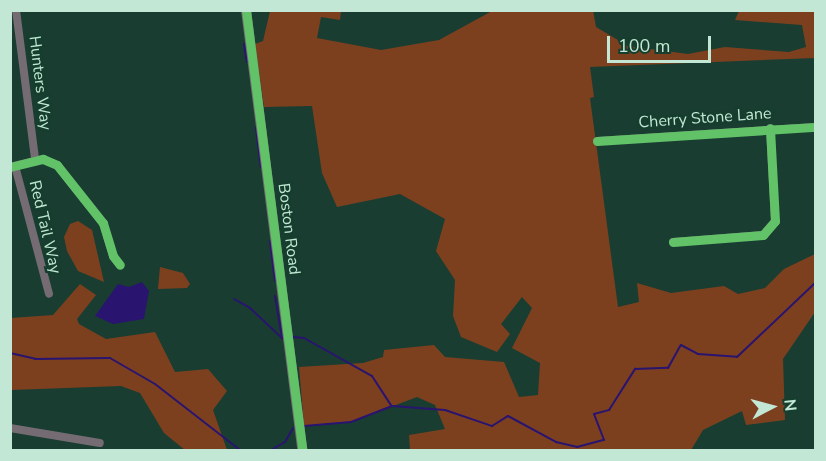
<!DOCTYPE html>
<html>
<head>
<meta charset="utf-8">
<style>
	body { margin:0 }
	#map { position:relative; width:826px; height:461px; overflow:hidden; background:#193d31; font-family:"Nunito Sans",sans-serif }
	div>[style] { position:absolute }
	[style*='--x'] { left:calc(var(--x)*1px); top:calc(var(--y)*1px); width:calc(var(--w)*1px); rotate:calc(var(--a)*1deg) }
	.green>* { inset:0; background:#7d401f }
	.water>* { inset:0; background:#291470 }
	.stream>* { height:2px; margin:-1px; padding:0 1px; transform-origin:1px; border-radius:1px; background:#291470 }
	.minor>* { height:8px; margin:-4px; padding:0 4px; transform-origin:4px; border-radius:4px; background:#746c72 }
	.tertiary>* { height:10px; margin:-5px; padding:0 5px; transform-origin:5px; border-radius:5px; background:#746c72 }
	.cycleway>* { height:9px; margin:-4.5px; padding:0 4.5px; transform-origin:4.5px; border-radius:4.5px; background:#61c268 }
	span { translate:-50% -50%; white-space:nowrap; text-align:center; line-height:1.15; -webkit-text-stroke:5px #153e2e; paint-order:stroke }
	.street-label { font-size:16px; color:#c2e7d4 }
	.frame { position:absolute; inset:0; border:12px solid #c2e7d4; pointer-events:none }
	.north { position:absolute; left:742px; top:377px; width:60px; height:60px; -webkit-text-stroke:4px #153e2e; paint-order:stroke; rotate:84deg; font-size:16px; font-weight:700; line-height:24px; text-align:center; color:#c2e7d4 }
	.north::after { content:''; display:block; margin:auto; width:21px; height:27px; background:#c2e7d4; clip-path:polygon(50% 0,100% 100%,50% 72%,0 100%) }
	.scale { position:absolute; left:607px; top:36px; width:104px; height:27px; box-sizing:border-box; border:3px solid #c2e7d4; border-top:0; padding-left:8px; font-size:18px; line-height:21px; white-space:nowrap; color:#c2e7d4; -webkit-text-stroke:4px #153e2e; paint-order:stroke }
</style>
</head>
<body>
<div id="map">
	<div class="green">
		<i style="clip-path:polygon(593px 10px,596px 27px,628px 46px,688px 54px,725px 47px,789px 52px,806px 47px,802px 25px,735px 20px,739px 11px,815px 11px,815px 58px,590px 67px,594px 97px,590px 98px,618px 307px,639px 302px,637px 283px,671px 293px,724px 286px,738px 294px,765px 288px,784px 269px,815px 254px,815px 312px,783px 359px,785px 420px,746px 425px,742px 411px,703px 430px,691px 450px,410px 450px,409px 435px,445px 429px,435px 405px,417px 397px,351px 422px,304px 426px,299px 367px,363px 363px,383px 357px,384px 350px,434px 345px,445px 357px,504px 362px,519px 397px,538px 395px,540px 363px,512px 348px,532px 308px,522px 297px,501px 324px,510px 334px,497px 352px,461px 337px,453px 316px,455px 280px,436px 251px,445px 219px,400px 194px,337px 207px,322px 173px,312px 106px,264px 107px,255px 44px,263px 41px,270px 11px,341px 11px,340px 20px,321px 17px,317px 38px,381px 50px,439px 40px,492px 11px)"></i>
		<i style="clip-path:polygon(78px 221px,92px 230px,104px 282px,78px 271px,67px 251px,64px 237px,70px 224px)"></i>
		<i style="clip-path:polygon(160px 267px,183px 273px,190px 284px,187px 288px,158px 289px)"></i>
		<i style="clip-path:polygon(80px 284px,96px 295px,77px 319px,79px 324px,106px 339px,155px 332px,175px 372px,208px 369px,227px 391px,213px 410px,227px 450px,185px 450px,164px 433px,140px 393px,121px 386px,11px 390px,11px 318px,53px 315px)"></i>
	</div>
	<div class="water">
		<i style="clip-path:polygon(142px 282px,149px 291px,144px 319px,113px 324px,95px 316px,118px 284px,129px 287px)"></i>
	</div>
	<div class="stream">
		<i style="--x:244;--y:44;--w:18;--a:81"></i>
		<i style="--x:256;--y:128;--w:39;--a:83"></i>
		<i style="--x:270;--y:241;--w:40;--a:82.9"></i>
		<i style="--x:275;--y:296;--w:43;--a:80.5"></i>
		<i style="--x:234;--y:299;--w:18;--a:29"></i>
		<i style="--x:250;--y:308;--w:44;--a:43.2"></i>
		<i style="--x:293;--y:337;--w:11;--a:5"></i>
		<i style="--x:304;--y:338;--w:78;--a:29.2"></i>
		<i style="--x:372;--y:376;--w:35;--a:57"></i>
		<i style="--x:10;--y:353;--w:26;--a:13"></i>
		<i style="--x:35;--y:359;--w:75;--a:-0.8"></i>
		<i style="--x:110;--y:358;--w:52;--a:30"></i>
		<i style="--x:155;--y:384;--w:108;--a:37.8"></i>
		<i style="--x:304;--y:426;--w:47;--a:-4.9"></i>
		<i style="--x:351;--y:422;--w:44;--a:-21.3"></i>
		<i style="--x:392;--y:406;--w:53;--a:4.3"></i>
		<i style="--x:445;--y:410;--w:50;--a:18.8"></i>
		<i style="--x:492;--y:426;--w:19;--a:-32"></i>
		<i style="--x:508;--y:416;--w:55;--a:28.4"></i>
		<i style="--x:556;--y:442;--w:22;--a:13"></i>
		<i style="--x:577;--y:447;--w:28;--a:-15"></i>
		<i style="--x:604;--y:440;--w:28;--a:-111"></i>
		<i style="--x:594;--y:414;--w:16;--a:-15"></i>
		<i style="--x:609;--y:410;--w:49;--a:-57.6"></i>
		<i style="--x:635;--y:369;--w:33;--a:-2"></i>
		<i style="--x:668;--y:368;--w:26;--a:-61"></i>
		<i style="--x:681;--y:345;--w:19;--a:28"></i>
		<i style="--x:698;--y:354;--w:39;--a:4"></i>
		<i style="--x:737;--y:357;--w:109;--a:-43.5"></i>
		<i style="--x:271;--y:450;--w:16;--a:-30"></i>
		<i style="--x:285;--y:442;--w:16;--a:-60"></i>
	</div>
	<div class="minor">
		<i style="--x:16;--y:10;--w:150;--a:82.7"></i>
		<i style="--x:597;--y:141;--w:219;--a:-3.7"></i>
		<i style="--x:15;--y:166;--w:132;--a:75.1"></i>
		<i style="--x:10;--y:167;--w:34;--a:-14"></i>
		<i style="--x:43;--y:159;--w:15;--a:23"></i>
		<i style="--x:57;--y:165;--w:74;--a:51.6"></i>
		<i style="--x:103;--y:223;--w:34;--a:73"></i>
		<i style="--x:113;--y:256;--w:11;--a:52"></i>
		<i style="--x:673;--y:242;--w:90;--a:-4.4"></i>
		<i style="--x:763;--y:235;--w:18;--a:-49"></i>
		<i style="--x:775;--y:221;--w:93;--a:-93.1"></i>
		<i style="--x:10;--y:428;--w:91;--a:9.5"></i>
	</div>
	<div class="tertiary">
		<i style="--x:246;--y:10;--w:444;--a:82.7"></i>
	</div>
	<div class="cycleway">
		<i style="--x:246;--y:10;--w:444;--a:82.7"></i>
		<i style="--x:597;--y:141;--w:219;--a:-3.7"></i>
		<i style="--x:10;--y:167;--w:34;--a:-14"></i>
		<i style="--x:43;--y:159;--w:15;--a:23"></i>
		<i style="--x:57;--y:165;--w:74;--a:51.6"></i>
		<i style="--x:103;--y:223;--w:34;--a:73"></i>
		<i style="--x:113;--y:256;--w:11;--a:52"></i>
		<i style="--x:673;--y:242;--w:90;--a:-4.4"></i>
		<i style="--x:763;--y:235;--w:18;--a:-49"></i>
		<i style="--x:775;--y:221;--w:93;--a:-93.1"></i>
	</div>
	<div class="street-label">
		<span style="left:40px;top:83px;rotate:83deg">Hunters Way</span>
		<span style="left:705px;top:118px;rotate:-4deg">Cherry Stone Lane</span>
		<span style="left:45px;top:227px;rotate:77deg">Red Tail Way</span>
		<span style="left:289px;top:229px;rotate:83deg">Boston Road</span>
	</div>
	<div class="frame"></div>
	<div class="north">N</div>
	<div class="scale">100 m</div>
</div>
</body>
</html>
